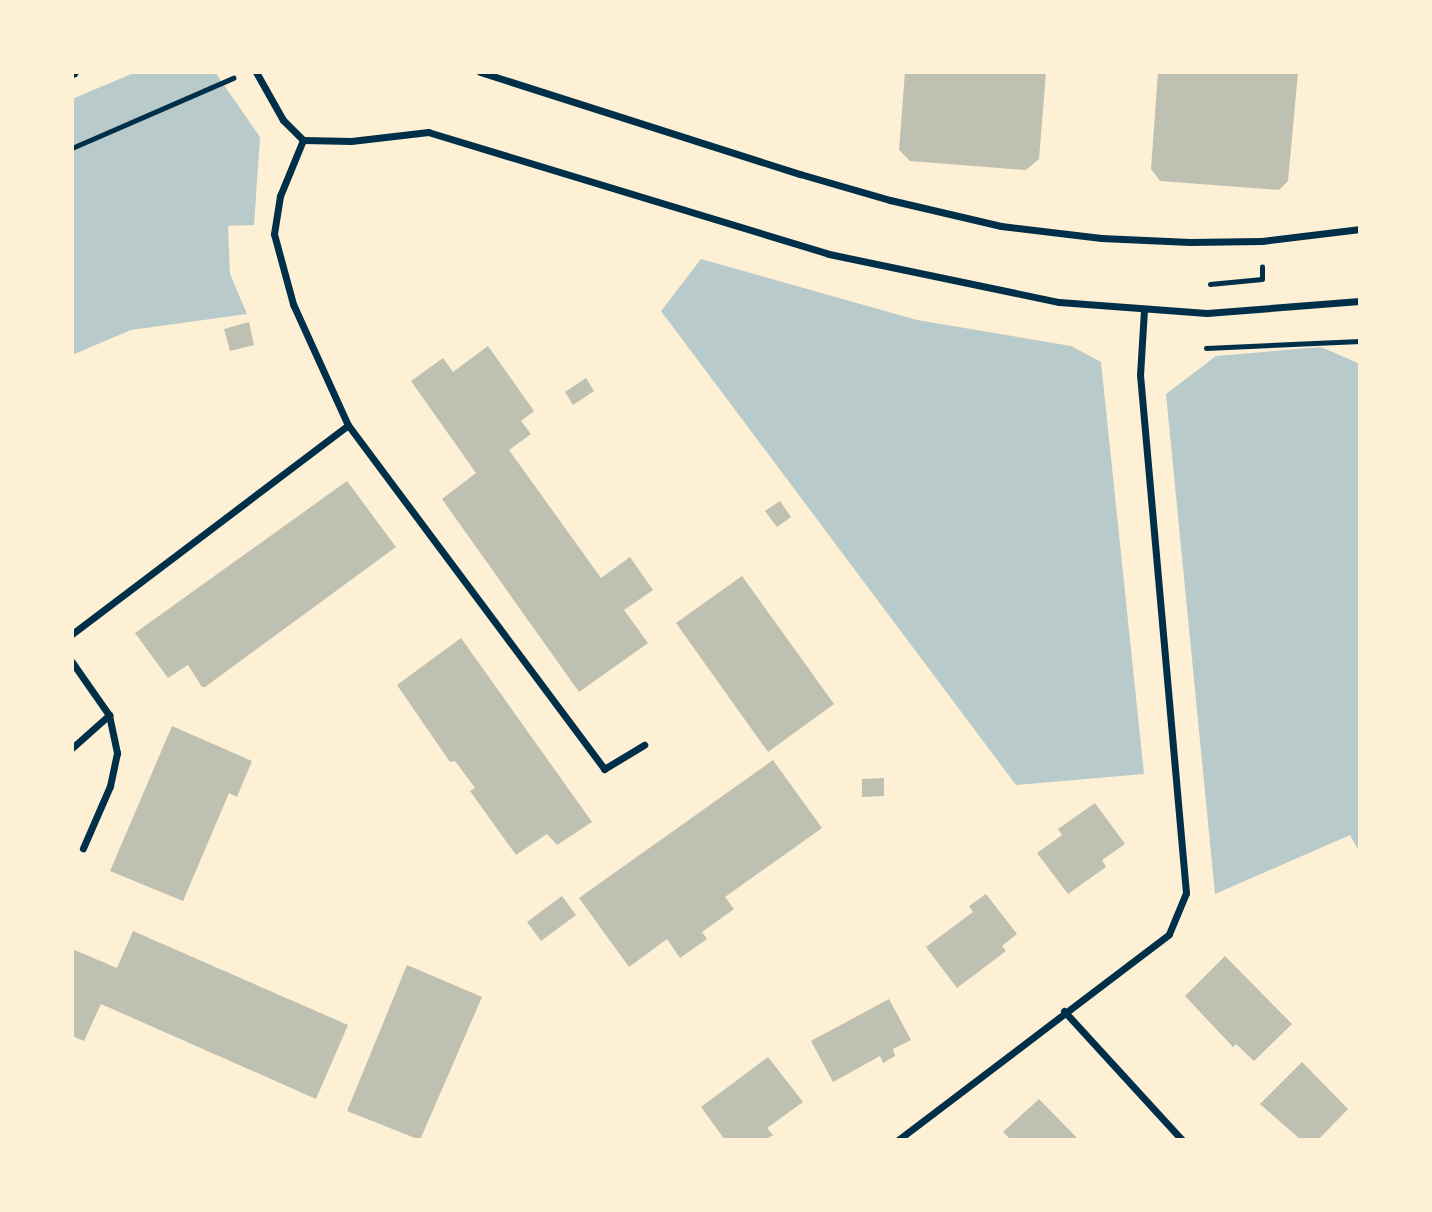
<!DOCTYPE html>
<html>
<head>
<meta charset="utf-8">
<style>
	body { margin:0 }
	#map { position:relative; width:1432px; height:1212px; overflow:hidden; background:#fdf0d5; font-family:"PT Sans Narrow",sans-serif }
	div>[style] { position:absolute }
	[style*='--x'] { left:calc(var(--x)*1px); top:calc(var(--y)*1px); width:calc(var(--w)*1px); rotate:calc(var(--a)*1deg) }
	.green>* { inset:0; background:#b9caca }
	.building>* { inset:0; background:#bec0b2 }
	.path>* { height:4.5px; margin:-2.25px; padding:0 2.25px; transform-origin:2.25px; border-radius:2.25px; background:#003049 }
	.minor>* { height:7px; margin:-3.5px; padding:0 3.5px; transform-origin:3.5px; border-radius:3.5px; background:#003049 }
	.tertiary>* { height:12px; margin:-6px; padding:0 6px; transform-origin:6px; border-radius:6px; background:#003049 }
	span { translate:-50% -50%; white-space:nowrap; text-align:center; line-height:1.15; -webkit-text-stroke:7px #fdf0d5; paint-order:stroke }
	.frame { position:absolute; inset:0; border:74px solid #fdf0d5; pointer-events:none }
</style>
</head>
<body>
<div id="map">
	<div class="green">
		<i style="clip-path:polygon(136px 72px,215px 72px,260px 137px,254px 225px,228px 226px,230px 274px,247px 314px,131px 330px,72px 355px,72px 99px)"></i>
		<i style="clip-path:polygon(701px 259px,917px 320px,1071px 346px,1101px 362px,1144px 774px,1016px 785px,661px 311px)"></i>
		<i style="clip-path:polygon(1321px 347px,1360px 364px,1360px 853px,1350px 835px,1215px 894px,1166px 394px,1216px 356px)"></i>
	</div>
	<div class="building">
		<i style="clip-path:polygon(905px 72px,1046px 72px,1039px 159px,1026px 170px,910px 161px,899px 150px)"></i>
		<i style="clip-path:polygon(1158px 72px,1298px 72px,1288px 181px,1279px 190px,1160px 181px,1151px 169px)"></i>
		<i style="clip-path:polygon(249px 322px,254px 345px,230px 351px,224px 329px)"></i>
		<i style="clip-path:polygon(488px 346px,534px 411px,521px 421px,531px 434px,509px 450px,601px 578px,630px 557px,653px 590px,624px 610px,648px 643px,579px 692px,442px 499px,476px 473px,411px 381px,443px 358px,453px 372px)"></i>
		<i style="clip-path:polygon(586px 378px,594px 391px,573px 405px,565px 392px)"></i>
		<i style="clip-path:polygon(347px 481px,396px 547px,205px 687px,202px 687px,188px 665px,168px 678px,135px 633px)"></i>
		<i style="clip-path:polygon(780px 501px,791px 517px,777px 527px,765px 511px)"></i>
		<i style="clip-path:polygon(742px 576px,834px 704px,768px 752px,676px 623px)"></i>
		<i style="clip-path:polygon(461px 638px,592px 822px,557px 845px,547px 834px,516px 855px,470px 791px,475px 788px,455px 761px,450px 762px,397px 685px)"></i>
		<i style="clip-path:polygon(172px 726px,252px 761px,237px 797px,229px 793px,183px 901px,110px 871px)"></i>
		<i style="clip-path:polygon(773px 760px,822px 828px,725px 897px,734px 909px,702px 932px,707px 939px,680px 958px,667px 939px,629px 967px,579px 898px)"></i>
		<i style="clip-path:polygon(884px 778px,884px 796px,862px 797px,862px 779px)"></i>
		<i style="clip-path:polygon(1095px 803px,1125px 844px,1102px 860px,1106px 867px,1068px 894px,1037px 853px,1062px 835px,1058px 829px)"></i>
		<i style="clip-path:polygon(986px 894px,1017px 934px,1002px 946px,1006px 951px,957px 988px,926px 947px,973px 912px,969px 906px)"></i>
		<i style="clip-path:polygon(562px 896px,576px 915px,541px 941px,527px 922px)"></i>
		<i style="clip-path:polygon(133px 931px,348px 1025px,316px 1099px,101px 1004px,84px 1041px,72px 1036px,72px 949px,117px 968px)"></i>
		<i style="clip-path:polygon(1225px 956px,1292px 1024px,1254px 1061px,1236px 1044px,1233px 1047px,1185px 996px)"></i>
		<i style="clip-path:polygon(407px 965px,482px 997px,420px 1140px,347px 1111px)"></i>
		<i style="clip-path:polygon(889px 999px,911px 1040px,893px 1049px,895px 1056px,883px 1063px,880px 1056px,833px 1082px,811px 1041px)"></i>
		<i style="clip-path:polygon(768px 1057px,803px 1102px,767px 1128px,773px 1135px,765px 1140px,725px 1140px,701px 1107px)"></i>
		<i style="clip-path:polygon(1302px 1062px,1348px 1109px,1318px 1140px,1301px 1140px,1260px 1104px)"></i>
		<i style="clip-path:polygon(1039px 1099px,1079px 1140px,1011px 1140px,1003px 1132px)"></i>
	</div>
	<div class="path">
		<i style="--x:72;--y:148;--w:176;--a:-23.5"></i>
		<i style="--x:1210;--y:284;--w:52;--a:-5.5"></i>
		<i style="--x:1262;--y:279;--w:12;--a:-90"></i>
		<i style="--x:1206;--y:348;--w:154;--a:-2.6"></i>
	</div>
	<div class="minor">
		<i style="--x:256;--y:72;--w:55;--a:60.6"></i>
		<i style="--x:283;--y:120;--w:28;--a:45"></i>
		<i style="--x:303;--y:140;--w:48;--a:1.2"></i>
		<i style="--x:351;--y:141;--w:78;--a:-6.7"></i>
		<i style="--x:428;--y:132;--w:419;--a:16.9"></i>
		<i style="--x:829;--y:254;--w:235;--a:11.8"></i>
		<i style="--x:1059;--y:302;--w:148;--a:4.3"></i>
		<i style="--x:1207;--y:313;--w:153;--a:-4.5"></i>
		<i style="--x:480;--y:72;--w:336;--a:17.7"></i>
		<i style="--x:800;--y:174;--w:94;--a:16.1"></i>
		<i style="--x:890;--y:200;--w:114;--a:13.2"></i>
		<i style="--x:1001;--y:226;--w:101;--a:6.8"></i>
		<i style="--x:1101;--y:238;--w:89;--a:2.6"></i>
		<i style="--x:1190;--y:242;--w:72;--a:-0.8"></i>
		<i style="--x:1262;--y:241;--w:99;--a:-7"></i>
		<i style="--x:303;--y:140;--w:61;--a:112.3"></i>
		<i style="--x:280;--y:196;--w:38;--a:99"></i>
		<i style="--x:274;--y:234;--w:73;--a:74.8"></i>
		<i style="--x:293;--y:304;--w:133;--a:65.6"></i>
		<i style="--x:348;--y:425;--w:429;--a:53.3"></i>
		<i style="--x:604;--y:769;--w:47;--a:-31"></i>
		<i style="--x:72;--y:634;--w:346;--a:-37.1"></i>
		<i style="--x:72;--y:662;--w:65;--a:55.1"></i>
		<i style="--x:109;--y:715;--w:39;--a:78"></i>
		<i style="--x:117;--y:753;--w:34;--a:102"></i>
		<i style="--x:110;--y:786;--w:68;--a:113.5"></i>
		<i style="--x:72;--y:748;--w:50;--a:-41.7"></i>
		<i style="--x:1064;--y:1011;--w:175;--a:47.5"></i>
		<i style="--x:898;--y:1140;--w:340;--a:-37.2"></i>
		<i style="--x:1169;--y:934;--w:44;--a:-67.5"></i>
		<i style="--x:1186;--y:893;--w:520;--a:-95.07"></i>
		<i style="--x:1140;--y:375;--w:65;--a:-86.5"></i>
	</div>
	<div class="tertiary">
		<i style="--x:72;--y:72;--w:1;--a:0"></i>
	</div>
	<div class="frame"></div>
</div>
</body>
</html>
